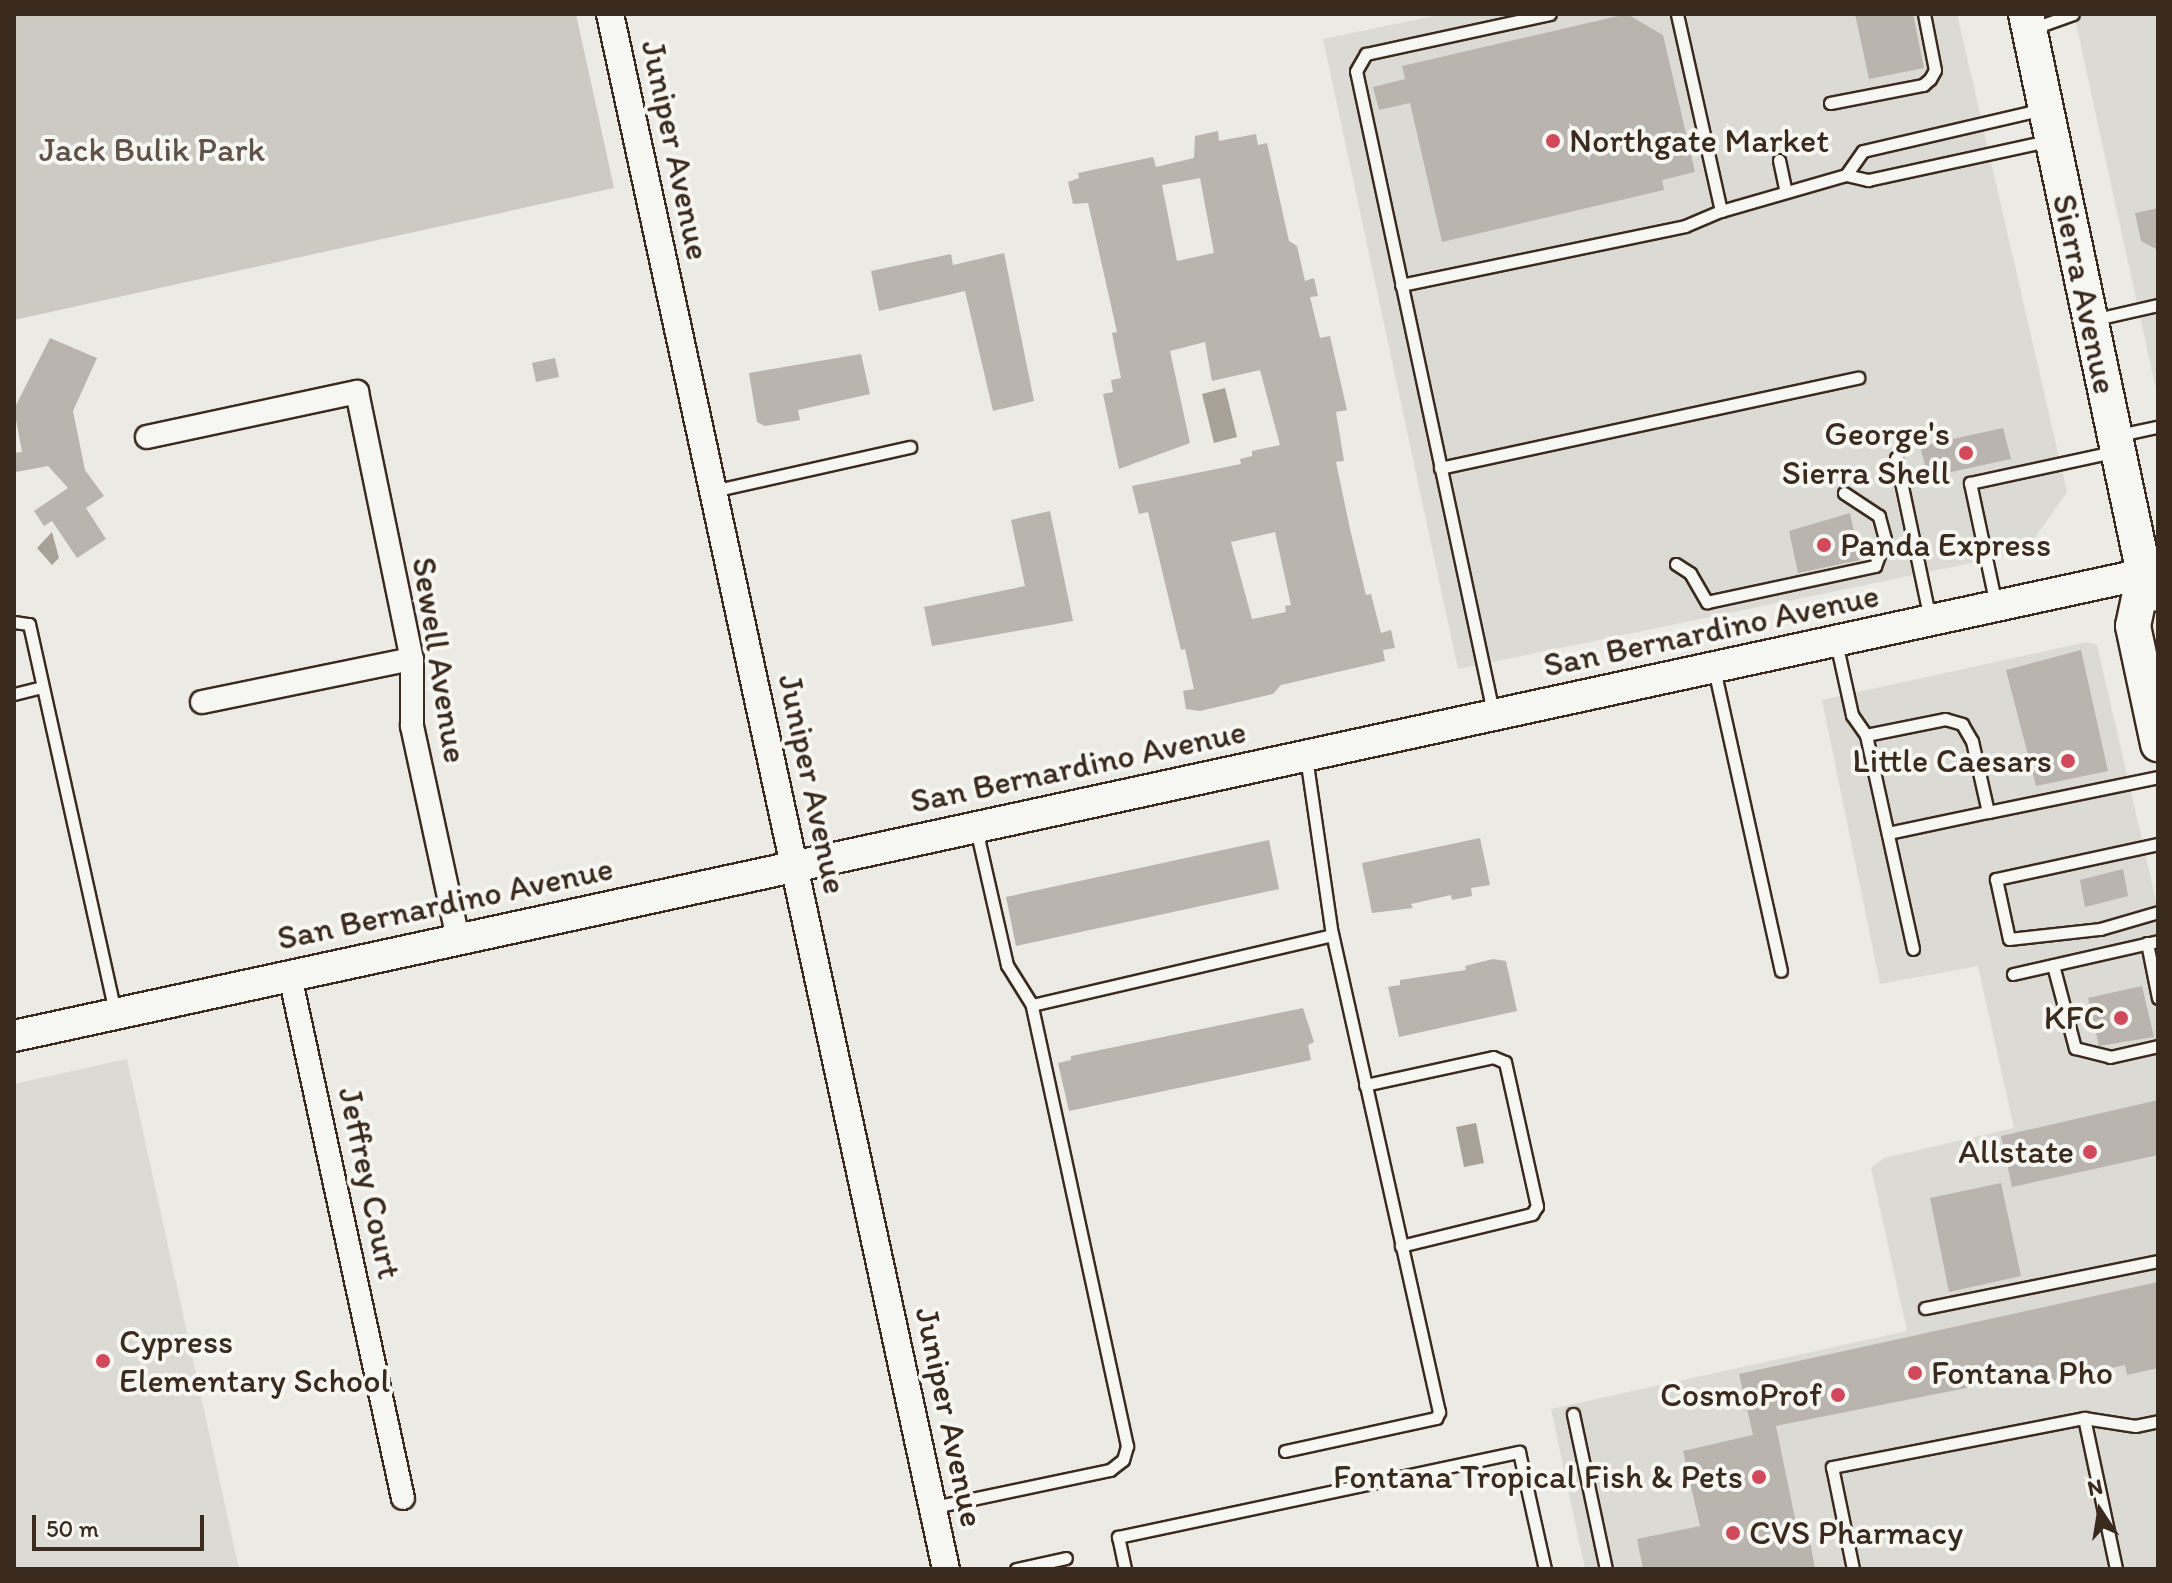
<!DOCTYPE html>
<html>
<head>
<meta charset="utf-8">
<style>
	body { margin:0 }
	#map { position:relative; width:2172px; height:1583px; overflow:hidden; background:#ebeae5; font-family:Itim,sans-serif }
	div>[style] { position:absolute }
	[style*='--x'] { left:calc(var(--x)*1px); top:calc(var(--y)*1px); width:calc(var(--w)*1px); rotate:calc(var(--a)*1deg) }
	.built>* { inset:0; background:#dcdad4 }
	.green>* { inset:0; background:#cdcac4 }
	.water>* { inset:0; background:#a8a198 }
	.building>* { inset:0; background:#bab4ae }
	.roads { filter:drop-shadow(2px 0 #3b2a1e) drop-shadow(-2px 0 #3b2a1e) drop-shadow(0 2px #3b2a1e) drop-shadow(0 -2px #3b2a1e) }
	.service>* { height:11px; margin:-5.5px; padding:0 5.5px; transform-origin:5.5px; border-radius:5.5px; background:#f6f6f2 }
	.minor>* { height:22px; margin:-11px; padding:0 11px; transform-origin:11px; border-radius:11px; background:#f6f6f2 }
	.tertiary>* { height:26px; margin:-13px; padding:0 13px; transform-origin:13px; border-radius:13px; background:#f6f6f2 }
	.secondary>* { height:30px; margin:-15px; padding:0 15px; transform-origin:15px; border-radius:15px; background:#f6f6f2 }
	.primary>* { height:34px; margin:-17px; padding:0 17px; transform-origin:17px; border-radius:17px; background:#f6f6f2 }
	.dots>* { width:22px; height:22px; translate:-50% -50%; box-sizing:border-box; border:4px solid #f6f6f2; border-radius:50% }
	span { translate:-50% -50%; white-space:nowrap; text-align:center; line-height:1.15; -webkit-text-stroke:8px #f6f6f2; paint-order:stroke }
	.poi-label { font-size:34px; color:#3b2a1e }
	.left { translate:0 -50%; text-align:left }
	.right { translate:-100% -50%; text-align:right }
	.park-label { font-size:34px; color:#605248 }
	.street-label { font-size:34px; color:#3b2a1e }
	.frame { position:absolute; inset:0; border:16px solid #3b2a1e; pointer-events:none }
	.north { position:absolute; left:2060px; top:1471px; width:80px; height:80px; -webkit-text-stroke:6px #f6f6f2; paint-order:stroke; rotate:348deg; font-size:22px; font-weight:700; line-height:32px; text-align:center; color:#3b2a1e }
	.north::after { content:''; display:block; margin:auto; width:28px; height:36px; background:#3b2a1e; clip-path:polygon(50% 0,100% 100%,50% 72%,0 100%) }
	.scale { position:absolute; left:32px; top:1515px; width:172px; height:36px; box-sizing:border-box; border:4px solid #3b2a1e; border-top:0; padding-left:10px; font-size:24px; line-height:28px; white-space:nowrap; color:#3b2a1e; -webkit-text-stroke:6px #f6f6f2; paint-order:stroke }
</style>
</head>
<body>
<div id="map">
	<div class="built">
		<i style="clip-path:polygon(1443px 14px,1957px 14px,2067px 492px,2025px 552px,1458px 669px,1323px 39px)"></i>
		<i style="clip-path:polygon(2074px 14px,2158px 14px,2158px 398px,2117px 212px)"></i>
		<i style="clip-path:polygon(2087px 642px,2097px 645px,2158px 909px,2158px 1569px,1585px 1569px,1551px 1409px,1907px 1331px,1871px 1168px,1884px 1158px,2014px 1128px,1978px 966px,1880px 984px,1822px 700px)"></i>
		<i style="clip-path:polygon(127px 1059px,239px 1569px,14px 1569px,14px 1084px)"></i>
	</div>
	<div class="green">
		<i style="clip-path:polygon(14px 14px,576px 14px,614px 188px,14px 320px)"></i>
	</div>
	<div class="water">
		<i style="clip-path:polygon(1225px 388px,1237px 437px,1214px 443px,1202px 394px)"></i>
		<i style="clip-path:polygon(52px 532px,59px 558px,52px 565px,37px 548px)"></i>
		<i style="clip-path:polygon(1476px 1123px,1484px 1163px,1464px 1167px,1456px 1127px)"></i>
	</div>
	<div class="building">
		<i style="clip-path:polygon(1627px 14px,1663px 35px,1695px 172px,1662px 180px,1664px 190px,1442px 242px,1410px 103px,1379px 110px,1373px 87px,1405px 79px,1402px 66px)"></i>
		<i style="clip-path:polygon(1855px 14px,1913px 14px,1924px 68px,1869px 79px)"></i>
		<i style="clip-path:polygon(evenodd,1218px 131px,1219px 141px,1256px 134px,1258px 145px,1267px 143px,1289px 241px,1297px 246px,1305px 281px,1314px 278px,1318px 296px,1310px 297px,1320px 338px,1330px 336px,1347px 410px,1336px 412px,1344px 461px,1336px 462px,1350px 529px,1366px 595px,1371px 594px,1381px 633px,1391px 630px,1395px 648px,1383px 650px,1385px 661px,1281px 685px,1273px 694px,1200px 711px,1186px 709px,1183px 691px,1194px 689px,1185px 649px,1181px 650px,1148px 512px,1139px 514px,1132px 486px,1241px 464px,1240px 459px,1252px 456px,1252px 451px,1280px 445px,1260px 370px,1212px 381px,1205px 342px,1170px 351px,1190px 443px,1119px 469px,1103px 394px,1113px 392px,1111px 380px,1121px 378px,1112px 333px,1117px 332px,1088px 203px,1073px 204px,1068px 182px,1079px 178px,1078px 173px,1153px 157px,1156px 167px,1194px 158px,1195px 136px,1218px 131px,1200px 178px,1214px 253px,1177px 261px,1162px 185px,1200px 178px,1218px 131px,1275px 532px,1291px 605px,1285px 606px,1286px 612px,1252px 619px,1231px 542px,1275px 532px)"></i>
		<i style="clip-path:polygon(2158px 208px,2158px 250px,2141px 241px,2135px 213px)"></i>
		<i style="clip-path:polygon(1004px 253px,1034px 401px,993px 411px,965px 291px,879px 311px,871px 271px,951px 254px,953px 265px)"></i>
		<i style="clip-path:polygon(50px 338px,97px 358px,73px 411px,85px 470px,104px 496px,86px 508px,106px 539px,77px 558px,52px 521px,44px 526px,34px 511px,68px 488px,48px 466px,16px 472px,14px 461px,14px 453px,22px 452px,14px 409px)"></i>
		<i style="clip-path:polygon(861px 354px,870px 394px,798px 410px,800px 420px,765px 426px,757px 422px,749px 373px)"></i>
		<i style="clip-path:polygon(555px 358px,559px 377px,536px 382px,532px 363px)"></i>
		<i style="clip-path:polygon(2003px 428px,2011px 459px,1928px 477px,1920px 446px)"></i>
		<i style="clip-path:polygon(1050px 511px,1073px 621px,932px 646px,924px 607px,1025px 586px,1011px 520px)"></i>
		<i style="clip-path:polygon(1850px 513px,1860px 560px,1798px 573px,1789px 531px)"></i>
		<i style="clip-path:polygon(2081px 650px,2108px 771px,2036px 786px,2006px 670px)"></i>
		<i style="clip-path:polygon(1480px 838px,1490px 885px,1471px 888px,1472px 896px,1452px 900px,1451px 895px,1411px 904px,1413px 908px,1372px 913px,1362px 863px)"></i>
		<i style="clip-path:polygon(1269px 840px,1279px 889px,1016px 946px,1006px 897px)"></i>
		<i style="clip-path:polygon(2123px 869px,2128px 896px,2085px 907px,2080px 880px)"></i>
		<i style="clip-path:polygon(1493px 959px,1506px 961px,1517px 1011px,1399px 1037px,1388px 987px,1400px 985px,1400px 980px,1466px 970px,1465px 966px)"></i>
		<i style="clip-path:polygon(2142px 986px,2154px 1037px,2099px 1046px,2088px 998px)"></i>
		<i style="clip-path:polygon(1303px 1008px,1314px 1042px,1308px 1045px,1311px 1060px,1069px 1111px,1058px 1063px,1071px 1060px,1071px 1056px)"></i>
		<i style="clip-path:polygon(2158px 1100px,2158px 1155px,2012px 1187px,2001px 1136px)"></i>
		<i style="clip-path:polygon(2001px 1183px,2021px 1276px,1949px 1292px,1930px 1198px)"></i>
		<i style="clip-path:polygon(2158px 1282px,2158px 1368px,2127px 1375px,2125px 1365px,2048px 1382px,2046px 1372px,1776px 1426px,1800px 1543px,1810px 1541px,1815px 1569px,1643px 1569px,1637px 1539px,1700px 1526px,1683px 1451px,1753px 1435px,1739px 1374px)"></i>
	</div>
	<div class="roads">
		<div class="service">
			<i style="--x:2034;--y:28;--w:41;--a:-19.7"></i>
			<i style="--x:1830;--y:103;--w:95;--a:-11"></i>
			<i style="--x:1923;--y:85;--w:9;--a:-41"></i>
			<i style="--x:1930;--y:79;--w:10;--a:-61"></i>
			<i style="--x:1935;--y:70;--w:57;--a:-101.1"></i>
			<i style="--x:1779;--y:160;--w:30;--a:78"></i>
			<i style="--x:1846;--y:175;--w:29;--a:-55"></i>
			<i style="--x:1863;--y:151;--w:186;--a:-13.1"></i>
			<i style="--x:1721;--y:211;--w:130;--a:-16.1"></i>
			<i style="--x:1846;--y:175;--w:23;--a:13"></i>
			<i style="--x:1868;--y:180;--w:183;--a:-12.3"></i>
			<i style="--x:1401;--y:285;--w:290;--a:-11.7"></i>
			<i style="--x:1685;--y:226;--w:39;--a:-23"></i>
			<i style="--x:1721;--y:211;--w:202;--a:-102.6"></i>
			<i style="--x:2092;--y:320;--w:68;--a:-12.8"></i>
			<i style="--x:2119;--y:435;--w:40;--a:-12"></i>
			<i style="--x:1896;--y:458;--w:166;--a:78.1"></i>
			<i style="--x:1440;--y:468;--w:428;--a:-12.2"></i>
			<i style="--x:713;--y:491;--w:202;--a:-12.6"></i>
			<i style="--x:1676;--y:564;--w:17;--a:33"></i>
			<i style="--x:1690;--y:573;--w:34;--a:60"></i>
			<i style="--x:1707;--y:602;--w:172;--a:-12.1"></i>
			<i style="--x:1875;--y:566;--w:29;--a:-70"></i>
			<i style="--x:1885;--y:539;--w:24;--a:-105"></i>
			<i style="--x:1879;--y:516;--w:42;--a:-146.7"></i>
			<i style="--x:1996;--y:605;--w:125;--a:-102"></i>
			<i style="--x:1970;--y:483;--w:146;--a:-12.2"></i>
			<i style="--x:14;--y:622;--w:15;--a:8"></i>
			<i style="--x:29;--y:624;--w:398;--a:77.5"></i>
			<i style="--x:1836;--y:642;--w:75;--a:77.6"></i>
			<i style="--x:1852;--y:715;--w:24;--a:55"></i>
			<i style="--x:1866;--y:735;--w:219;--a:77.6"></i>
			<i style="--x:1714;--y:669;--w:309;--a:77.5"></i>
			<i style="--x:14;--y:694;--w:29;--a:-14"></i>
			<i style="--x:1493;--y:712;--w:655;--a:-102.06"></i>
			<i style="--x:1356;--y:71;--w:20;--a:-60"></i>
			<i style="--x:1366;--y:54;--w:188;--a:-12.3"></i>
			<i style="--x:1866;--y:735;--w:81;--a:-11.4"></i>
			<i style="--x:1945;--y:719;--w:18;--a:16"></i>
			<i style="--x:1962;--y:724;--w:20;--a:60"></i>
			<i style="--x:1972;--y:741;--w:73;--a:77.3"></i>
			<i style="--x:1988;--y:812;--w:174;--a:-11.6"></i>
			<i style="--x:1888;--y:833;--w:102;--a:-11.9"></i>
			<i style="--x:2158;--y:844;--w:166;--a:167.8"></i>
			<i style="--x:1996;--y:879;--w:61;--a:77.8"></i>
			<i style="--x:2009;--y:939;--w:92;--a:-6.3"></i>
			<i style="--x:2100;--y:929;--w:60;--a:-16.3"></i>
			<i style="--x:2147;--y:943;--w:56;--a:78.7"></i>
			<i style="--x:2053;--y:965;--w:86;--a:75.2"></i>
			<i style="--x:2075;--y:1048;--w:36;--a:14"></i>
			<i style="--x:2110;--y:1057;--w:49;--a:-12.9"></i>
			<i style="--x:2013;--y:974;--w:149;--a:-12.8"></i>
			<i style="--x:1032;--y:1005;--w:308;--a:-13.1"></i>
			<i style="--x:1365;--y:1085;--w:131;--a:-12.3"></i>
			<i style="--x:1493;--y:1057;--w:13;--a:23"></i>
			<i style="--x:1505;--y:1062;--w:148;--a:77.5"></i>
			<i style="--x:1537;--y:1206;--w:9;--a:122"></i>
			<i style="--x:1532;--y:1214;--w:135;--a:166.3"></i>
			<i style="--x:1925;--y:1308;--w:238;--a:-11.4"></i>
			<i style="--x:1573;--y:1414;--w:158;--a:78"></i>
			<i style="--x:2084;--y:1418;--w:52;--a:8.9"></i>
			<i style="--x:2135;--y:1426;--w:24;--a:-12"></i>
			<i style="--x:1285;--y:1451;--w:155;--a:-12.3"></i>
			<i style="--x:1436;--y:1418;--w:7;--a:-63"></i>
			<i style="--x:1439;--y:1412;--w:489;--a:-102.6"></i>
			<i style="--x:1332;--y:935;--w:180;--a:-98.3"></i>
			<i style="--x:934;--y:1507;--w:180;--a:-11.9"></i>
			<i style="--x:1110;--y:1470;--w:16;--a:-38"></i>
			<i style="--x:1123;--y:1460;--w:15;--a:-74"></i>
			<i style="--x:1127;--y:1446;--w:451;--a:-102.2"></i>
			<i style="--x:1032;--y:1005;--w:47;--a:-122"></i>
			<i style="--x:1007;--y:965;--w:140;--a:-102.8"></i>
			<i style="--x:1016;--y:1569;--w:51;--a:-12.4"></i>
			<i style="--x:1125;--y:1569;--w:33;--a:-102"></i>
			<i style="--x:1118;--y:1537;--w:410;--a:-12"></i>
			<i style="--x:1519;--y:1452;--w:120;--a:77.5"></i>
			<i style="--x:1853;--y:1569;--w:104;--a:-101.6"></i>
			<i style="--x:1832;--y:1467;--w:257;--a:-11"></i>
			<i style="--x:2084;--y:1418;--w:154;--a:78"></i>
		</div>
		<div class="minor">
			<i style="--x:147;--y:437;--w:215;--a:-12.1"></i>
			<i style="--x:357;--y:392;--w:273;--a:78.4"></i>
			<i style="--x:412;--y:659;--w:67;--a:90"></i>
			<i style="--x:412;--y:726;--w:218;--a:77.8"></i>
			<i style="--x:202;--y:702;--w:214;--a:-11.6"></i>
			<i style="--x:290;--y:976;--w:534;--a:77.79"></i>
		</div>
		<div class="tertiary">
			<i style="--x:610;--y:14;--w:1591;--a:77.81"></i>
		</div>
		<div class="secondary">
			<i style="--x:14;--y:1036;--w:2194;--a:-12.24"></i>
		</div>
		<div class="primary">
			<i style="--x:2026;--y:14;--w:572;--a:78.1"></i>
			<i style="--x:2144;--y:574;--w:24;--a:55"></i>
			<i style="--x:2144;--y:574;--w:53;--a:101.9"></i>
			<i style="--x:2133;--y:626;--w:121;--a:78"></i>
		</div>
	</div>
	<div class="dots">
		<i style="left:1553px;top:141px;background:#d1495b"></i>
		<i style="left:1966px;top:453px;background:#d1495b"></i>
		<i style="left:1824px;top:545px;background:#d1495b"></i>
		<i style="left:2068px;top:761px;background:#d1495b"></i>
		<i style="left:2121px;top:1018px;background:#d1495b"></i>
		<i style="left:2090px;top:1152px;background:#d1495b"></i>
		<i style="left:103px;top:1361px;background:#d1495b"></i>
		<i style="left:1915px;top:1373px;background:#d1495b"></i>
		<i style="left:1838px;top:1395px;background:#d1495b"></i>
		<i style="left:1759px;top:1477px;background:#d1495b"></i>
		<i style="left:1733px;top:1533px;background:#d1495b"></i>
	</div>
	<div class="poi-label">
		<span class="left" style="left:1569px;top:141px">Northgate Market</span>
		<span class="right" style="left:1950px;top:453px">George's<br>Sierra Shell</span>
		<span class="left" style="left:1840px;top:545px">Panda Express</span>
		<span class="right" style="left:2052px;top:761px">Little Caesars</span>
		<span class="right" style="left:2105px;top:1018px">KFC</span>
		<span class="right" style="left:2074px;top:1152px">Allstate</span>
		<span class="left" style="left:119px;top:1361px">Cypress<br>Elementary School</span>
		<span class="left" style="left:1931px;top:1373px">Fontana Pho</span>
		<span class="right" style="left:1822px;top:1395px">CosmoProf</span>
		<span class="right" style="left:1743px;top:1477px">Fontana Tropical Fish &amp; Pets</span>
		<span class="left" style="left:1749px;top:1533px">CVS Pharmacy</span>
	</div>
	<div class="park-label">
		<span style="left:152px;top:150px">Jack Bulik Park</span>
	</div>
	<div class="street-label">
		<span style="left:676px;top:150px;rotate:78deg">Juniper Avenue</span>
		<span style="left:2085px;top:294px;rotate:78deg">Sierra Avenue</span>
		<span style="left:1711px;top:630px;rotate:-12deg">San Bernardino Avenue</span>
		<span style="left:440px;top:660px;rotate:81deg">Sewell Avenue</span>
		<span style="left:1078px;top:766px;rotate:-12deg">San Bernardino Avenue</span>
		<span style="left:813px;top:784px;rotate:78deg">Juniper Avenue</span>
		<span style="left:445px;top:903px;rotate:-12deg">San Bernardino Avenue</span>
		<span style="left:370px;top:1183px;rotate:78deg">Jeffrey Court</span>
		<span style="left:950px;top:1417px;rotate:78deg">Juniper Avenue</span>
	</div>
	<div class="frame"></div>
	<div class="north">N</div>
	<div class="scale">50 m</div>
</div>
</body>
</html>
